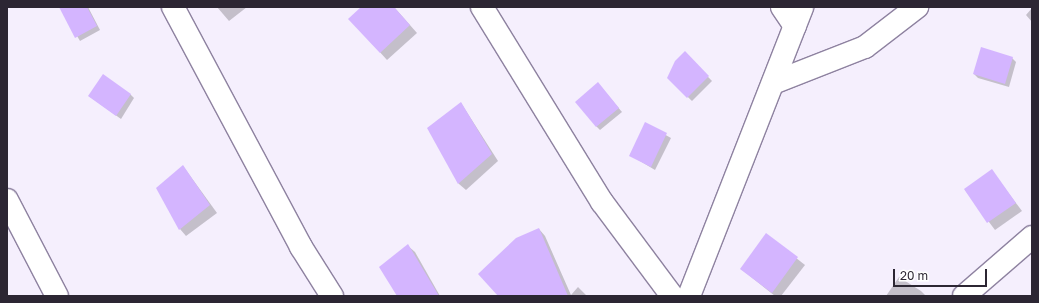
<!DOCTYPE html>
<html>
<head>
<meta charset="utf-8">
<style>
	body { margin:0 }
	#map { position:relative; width:1039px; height:303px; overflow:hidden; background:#f5effd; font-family:"Golos Text",sans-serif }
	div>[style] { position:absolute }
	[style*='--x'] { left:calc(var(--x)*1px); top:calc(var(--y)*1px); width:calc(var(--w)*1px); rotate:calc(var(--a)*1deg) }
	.shadow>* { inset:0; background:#0003 }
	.building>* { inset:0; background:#d4b5ff }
	.roads { filter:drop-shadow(1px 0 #8e82a0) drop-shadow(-1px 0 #8e82a0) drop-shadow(0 1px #8e82a0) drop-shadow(0 -1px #8e82a0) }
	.minor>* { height:22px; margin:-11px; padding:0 11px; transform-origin:11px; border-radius:11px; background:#fff }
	span { translate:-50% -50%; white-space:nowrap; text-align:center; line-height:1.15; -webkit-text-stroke:3px #fff; paint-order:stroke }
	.frame { position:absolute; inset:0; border:8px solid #2c2633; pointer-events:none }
	.scale { position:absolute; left:893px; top:269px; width:94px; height:18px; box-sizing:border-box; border:2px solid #2c2633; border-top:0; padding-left:5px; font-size:12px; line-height:14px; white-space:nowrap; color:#2c2633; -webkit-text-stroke:3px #fff; paint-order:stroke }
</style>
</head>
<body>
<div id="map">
	<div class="shadow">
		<i style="clip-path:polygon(60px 7px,88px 7px,100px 30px,80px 41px)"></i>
		<i style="clip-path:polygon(217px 7px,247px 7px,229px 21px)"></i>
		<i style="clip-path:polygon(363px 7px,394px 7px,417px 33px,387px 60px,350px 19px)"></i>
		<i style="clip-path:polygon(1032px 8px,1032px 22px,1026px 15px)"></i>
		<i style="clip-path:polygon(685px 53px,712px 81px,692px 101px,668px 78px)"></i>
		<i style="clip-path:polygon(1012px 58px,1016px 62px,1009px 87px,978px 78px,974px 74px)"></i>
		<i style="clip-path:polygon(602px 88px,622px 112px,600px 130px,596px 126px)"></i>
		<i style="clip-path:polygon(130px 94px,134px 98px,121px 119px,89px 96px)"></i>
		<i style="clip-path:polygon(461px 103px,498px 161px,466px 190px,459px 184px,428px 128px)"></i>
		<i style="clip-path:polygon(646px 124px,671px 138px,655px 170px,630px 155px)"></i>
		<i style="clip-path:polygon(183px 166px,217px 213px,186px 236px,180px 229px)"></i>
		<i style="clip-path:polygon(992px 171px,1022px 211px,995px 230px,965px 190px)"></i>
		<i style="clip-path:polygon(539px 229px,545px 236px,571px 295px,578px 287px,587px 296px,500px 296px)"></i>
		<i style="clip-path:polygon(767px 235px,805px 265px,781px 296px,775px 296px,741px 269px)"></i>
		<i style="clip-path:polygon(408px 246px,415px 252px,440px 296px,398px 296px)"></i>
		<i style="clip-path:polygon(899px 277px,921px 291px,926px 296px,886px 296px)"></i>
	</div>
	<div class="building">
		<i style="clip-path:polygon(59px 7px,87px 7px,97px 26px,75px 38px)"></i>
		<i style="clip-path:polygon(361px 7px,394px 7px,410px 25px,380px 53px,348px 19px)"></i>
		<i style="clip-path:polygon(981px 47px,1013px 57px,1005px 84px,973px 74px)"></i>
		<i style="clip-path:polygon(685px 51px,709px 76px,687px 98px,667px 78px,675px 61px)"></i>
		<i style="clip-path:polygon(103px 74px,131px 94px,116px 116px,88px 96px)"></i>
		<i style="clip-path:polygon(598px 82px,619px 108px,596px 127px,575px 102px)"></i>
		<i style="clip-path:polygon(461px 102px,492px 154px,458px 184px,427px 128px)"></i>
		<i style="clip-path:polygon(645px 122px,667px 133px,651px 167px,629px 156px)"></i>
		<i style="clip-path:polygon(183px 165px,210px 205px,179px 230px,156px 188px)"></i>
		<i style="clip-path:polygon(992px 169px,1016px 203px,987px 223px,964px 189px)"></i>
		<i style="clip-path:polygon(539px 228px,568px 296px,498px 296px,478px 274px,516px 238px)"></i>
		<i style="clip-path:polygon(766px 233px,798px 257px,772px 293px,740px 269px)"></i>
		<i style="clip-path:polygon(408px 244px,439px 296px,397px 296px,379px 267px)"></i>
	</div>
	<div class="roads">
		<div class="minor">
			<i style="--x:173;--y:7;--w:272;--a:61.9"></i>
			<i style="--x:301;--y:247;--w:58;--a:57.7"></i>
			<i style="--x:482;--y:7;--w:229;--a:58.4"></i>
			<i style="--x:602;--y:202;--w:117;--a:53.3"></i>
			<i style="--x:782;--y:7;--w:23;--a:56"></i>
			<i style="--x:773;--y:83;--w:99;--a:-21.4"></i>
			<i style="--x:865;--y:47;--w:66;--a:-37.6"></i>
			<i style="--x:7;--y:200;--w:108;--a:62.5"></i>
			<i style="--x:689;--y:296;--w:310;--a:-68.6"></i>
			<i style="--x:964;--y:296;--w:90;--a:-40.9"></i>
		</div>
	</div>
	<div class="frame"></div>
	<div class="scale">20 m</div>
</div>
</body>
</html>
